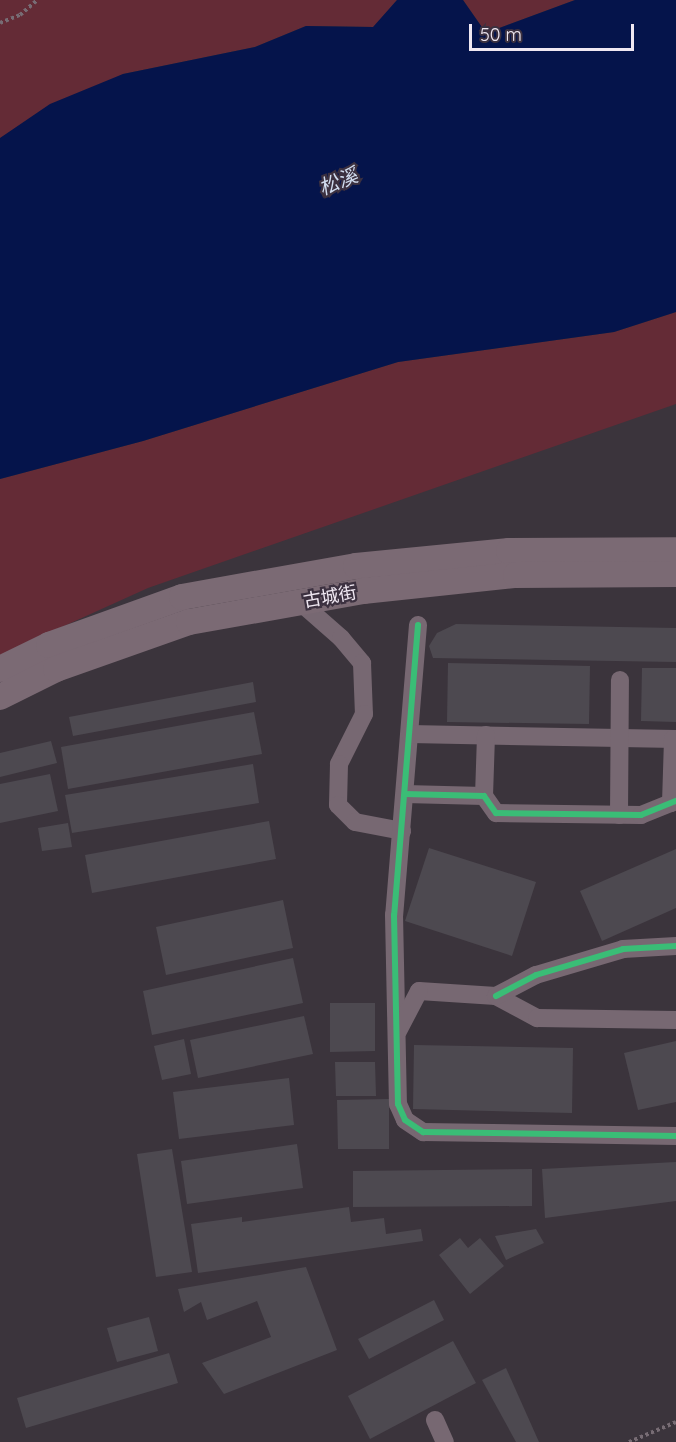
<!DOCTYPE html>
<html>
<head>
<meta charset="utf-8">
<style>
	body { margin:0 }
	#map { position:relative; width:676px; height:1442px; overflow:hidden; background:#3b343c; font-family:Quicksand,"Noto Sans SC",sans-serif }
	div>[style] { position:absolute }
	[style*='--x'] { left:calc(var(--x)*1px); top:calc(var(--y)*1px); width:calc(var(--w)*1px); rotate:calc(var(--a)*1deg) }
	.green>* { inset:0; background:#642b36 }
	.water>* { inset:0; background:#05144b }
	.building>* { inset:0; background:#4d4950 }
	.path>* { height:4px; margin-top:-2px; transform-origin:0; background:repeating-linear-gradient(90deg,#776c74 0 3px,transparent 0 6px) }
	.minor>* { height:18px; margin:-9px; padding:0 9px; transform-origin:9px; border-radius:9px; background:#776872 }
	.secondary>* { height:26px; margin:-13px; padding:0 13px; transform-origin:13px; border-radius:13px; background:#7b6a74 }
	.cycleway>* { height:6px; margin:-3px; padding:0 3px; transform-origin:3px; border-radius:3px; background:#3abd76 }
	span { translate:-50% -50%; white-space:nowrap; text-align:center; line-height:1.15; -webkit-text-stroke:4.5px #3c3140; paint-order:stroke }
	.street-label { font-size:18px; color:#f0e8f2 }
	.water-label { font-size:20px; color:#d1dcef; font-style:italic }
	.scale { position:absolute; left:469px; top:24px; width:165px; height:27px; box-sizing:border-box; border:3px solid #f0e8f2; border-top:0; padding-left:8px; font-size:18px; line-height:21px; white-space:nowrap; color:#f0e8f2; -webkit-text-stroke:4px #3c3140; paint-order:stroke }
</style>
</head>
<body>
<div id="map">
	<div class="green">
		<i style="clip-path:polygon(0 0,397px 0,374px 27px,306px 26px,255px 47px,123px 74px,0 138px)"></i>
		<i style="clip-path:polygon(463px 0,575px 0,486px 33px)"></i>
		<i style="clip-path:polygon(676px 312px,676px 404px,148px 588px,0 655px,0 479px,143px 441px,398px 362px,614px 332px)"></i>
	</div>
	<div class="water">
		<i style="clip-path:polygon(397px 0,463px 0,486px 33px,575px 0,676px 0,676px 312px,614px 332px,398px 362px,143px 441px,0 479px,0 138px,50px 104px,123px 74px,255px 47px,306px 26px,373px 27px)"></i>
	</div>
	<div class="building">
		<i style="clip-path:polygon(456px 624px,676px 628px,676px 662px,433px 658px,429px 646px,437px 633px)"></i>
		<i style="clip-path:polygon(448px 663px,590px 666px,589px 724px,447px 722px)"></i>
		<i style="clip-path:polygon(642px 668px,676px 668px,676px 722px,641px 721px)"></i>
		<i style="clip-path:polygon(253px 682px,256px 702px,73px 736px,69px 717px)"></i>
		<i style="clip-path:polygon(254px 712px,262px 754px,68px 789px,61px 747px)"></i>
		<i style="clip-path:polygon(51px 741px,57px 763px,0 777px,0 753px)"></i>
		<i style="clip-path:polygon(253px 764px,259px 803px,72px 833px,65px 795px)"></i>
		<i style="clip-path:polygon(50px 774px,58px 811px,0 823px,0 784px)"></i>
		<i style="clip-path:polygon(269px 821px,276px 859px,92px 893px,85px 855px)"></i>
		<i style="clip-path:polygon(68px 823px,72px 847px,42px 851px,38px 828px)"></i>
		<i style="clip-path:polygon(429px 848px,536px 882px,512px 956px,405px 921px)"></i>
		<i style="clip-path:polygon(676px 849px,676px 908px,602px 941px,580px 891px)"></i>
		<i style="clip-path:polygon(283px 900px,293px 948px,166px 975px,156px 927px)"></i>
		<i style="clip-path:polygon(293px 958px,303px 1003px,152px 1035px,143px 991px)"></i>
		<i style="clip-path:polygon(330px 1003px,375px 1003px,375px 1051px,330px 1052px)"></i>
		<i style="clip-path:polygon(304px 1016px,313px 1054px,198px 1078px,190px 1040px)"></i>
		<i style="clip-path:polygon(184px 1039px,191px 1074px,162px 1080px,154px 1046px)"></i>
		<i style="clip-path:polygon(676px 1041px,676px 1102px,638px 1110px,624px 1053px)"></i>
		<i style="clip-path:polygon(414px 1045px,573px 1048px,572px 1113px,413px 1109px)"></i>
		<i style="clip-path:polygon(335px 1062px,375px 1062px,376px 1096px,336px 1096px)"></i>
		<i style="clip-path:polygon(289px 1078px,294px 1125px,179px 1139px,173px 1092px)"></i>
		<i style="clip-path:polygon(389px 1099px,389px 1149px,338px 1149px,337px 1100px)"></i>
		<i style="clip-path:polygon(297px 1144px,303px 1188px,187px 1204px,181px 1161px)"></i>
		<i style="clip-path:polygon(172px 1149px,192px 1272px,156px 1277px,137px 1154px)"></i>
		<i style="clip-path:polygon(676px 1162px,676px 1201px,545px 1218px,542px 1169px)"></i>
		<i style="clip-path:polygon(532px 1169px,532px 1206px,353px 1207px,353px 1171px)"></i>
		<i style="clip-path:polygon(349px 1207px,351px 1222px,384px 1218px,386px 1234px,421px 1229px,423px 1241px,198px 1273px,191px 1224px,242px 1217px,242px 1222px)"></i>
		<i style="clip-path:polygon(536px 1229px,544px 1243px,506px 1260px,495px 1236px)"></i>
		<i style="clip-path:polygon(460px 1238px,468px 1248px,480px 1238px,504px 1266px,470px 1294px,439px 1255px)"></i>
		<i style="clip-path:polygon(306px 1267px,337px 1350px,224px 1394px,202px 1363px,271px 1337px,257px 1301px,207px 1320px,201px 1302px,184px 1312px,178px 1289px)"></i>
		<i style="clip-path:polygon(434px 1300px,444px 1320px,369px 1359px,358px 1339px)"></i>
		<i style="clip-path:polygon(149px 1317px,158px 1351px,117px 1362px,107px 1328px)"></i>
		<i style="clip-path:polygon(453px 1341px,476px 1383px,370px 1439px,348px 1396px)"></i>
		<i style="clip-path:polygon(169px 1353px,178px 1383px,26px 1428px,17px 1398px)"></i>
		<i style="clip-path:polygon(506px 1368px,539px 1442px,516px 1442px,482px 1380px)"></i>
	</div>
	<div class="path">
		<i style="--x:0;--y:23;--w:22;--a:-22"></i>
		<i style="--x:20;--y:15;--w:23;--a:-41"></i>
		<i style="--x:629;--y:1442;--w:51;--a:-23.1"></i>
	</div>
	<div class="minor">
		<i style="--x:300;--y:602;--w:55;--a:41.3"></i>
		<i style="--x:341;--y:638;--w:33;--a:50"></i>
		<i style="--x:362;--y:663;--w:51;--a:87.8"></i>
		<i style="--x:364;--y:714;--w:56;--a:116.6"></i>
		<i style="--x:339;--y:764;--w:41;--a:91.4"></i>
		<i style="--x:338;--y:805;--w:24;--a:45"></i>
		<i style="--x:355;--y:822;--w:48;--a:10.8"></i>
		<i style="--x:418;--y:625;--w:291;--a:94.7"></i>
		<i style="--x:394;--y:915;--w:189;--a:88.8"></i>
		<i style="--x:398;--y:1104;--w:17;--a:66"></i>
		<i style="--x:405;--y:1120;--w:22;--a:34"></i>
		<i style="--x:423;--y:1132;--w:253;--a:0.9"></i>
		<i style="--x:410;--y:734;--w:266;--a:1.1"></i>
		<i style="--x:405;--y:794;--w:79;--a:1.5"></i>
		<i style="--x:484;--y:796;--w:21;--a:55"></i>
		<i style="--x:496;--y:813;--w:145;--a:0.8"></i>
		<i style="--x:641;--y:815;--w:38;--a:-22"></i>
		<i style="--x:484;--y:796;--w:61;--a:-88.1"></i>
		<i style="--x:671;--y:803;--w:64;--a:-88.2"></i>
		<i style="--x:619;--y:815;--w:135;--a:-89.6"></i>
		<i style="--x:419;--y:991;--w:77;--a:3.7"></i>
		<i style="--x:496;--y:996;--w:47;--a:28.2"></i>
		<i style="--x:537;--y:1018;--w:139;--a:0.8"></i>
		<i style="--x:496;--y:996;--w:45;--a:-27.7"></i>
		<i style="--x:536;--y:975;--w:91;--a:-16.6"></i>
		<i style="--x:623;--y:949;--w:53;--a:-3.2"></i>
		<i style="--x:398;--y:1031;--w:45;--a:-62.3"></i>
		<i style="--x:435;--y:1420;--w:24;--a:66"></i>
	</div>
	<div class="secondary">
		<i style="--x:0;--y:669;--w:55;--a:-26.1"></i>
		<i style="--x:49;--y:645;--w:141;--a:-19.8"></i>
		<i style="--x:182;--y:597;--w:177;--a:-10.1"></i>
		<i style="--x:356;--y:566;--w:154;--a:-5.6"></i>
		<i style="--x:509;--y:551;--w:167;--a:-0.3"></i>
		<i style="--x:0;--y:697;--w:63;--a:-26.6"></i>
		<i style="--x:56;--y:669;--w:141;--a:-19.5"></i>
		<i style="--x:189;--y:622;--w:177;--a:-10.1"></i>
		<i style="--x:363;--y:591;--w:154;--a:-6"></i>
		<i style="--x:516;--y:575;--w:160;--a:-0.4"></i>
	</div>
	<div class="cycleway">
		<i style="--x:418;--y:625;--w:291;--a:94.7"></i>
		<i style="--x:394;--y:915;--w:189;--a:88.8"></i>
		<i style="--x:398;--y:1104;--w:17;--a:66"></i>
		<i style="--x:405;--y:1120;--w:22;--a:34"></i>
		<i style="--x:423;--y:1132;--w:253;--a:0.9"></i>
		<i style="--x:405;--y:794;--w:79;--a:1.5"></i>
		<i style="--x:484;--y:796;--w:21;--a:55"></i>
		<i style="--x:496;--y:813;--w:145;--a:0.8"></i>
		<i style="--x:641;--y:815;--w:38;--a:-22"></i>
		<i style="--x:496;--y:996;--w:45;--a:-27.7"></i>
		<i style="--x:536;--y:975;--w:91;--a:-16.6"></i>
		<i style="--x:623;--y:949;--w:53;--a:-3.2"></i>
	</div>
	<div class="street-label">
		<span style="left:330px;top:597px;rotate:-10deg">古城街</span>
	</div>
	<div class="water-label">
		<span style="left:338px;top:181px;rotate:-22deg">松溪</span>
	</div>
	<div class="scale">50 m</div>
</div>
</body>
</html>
